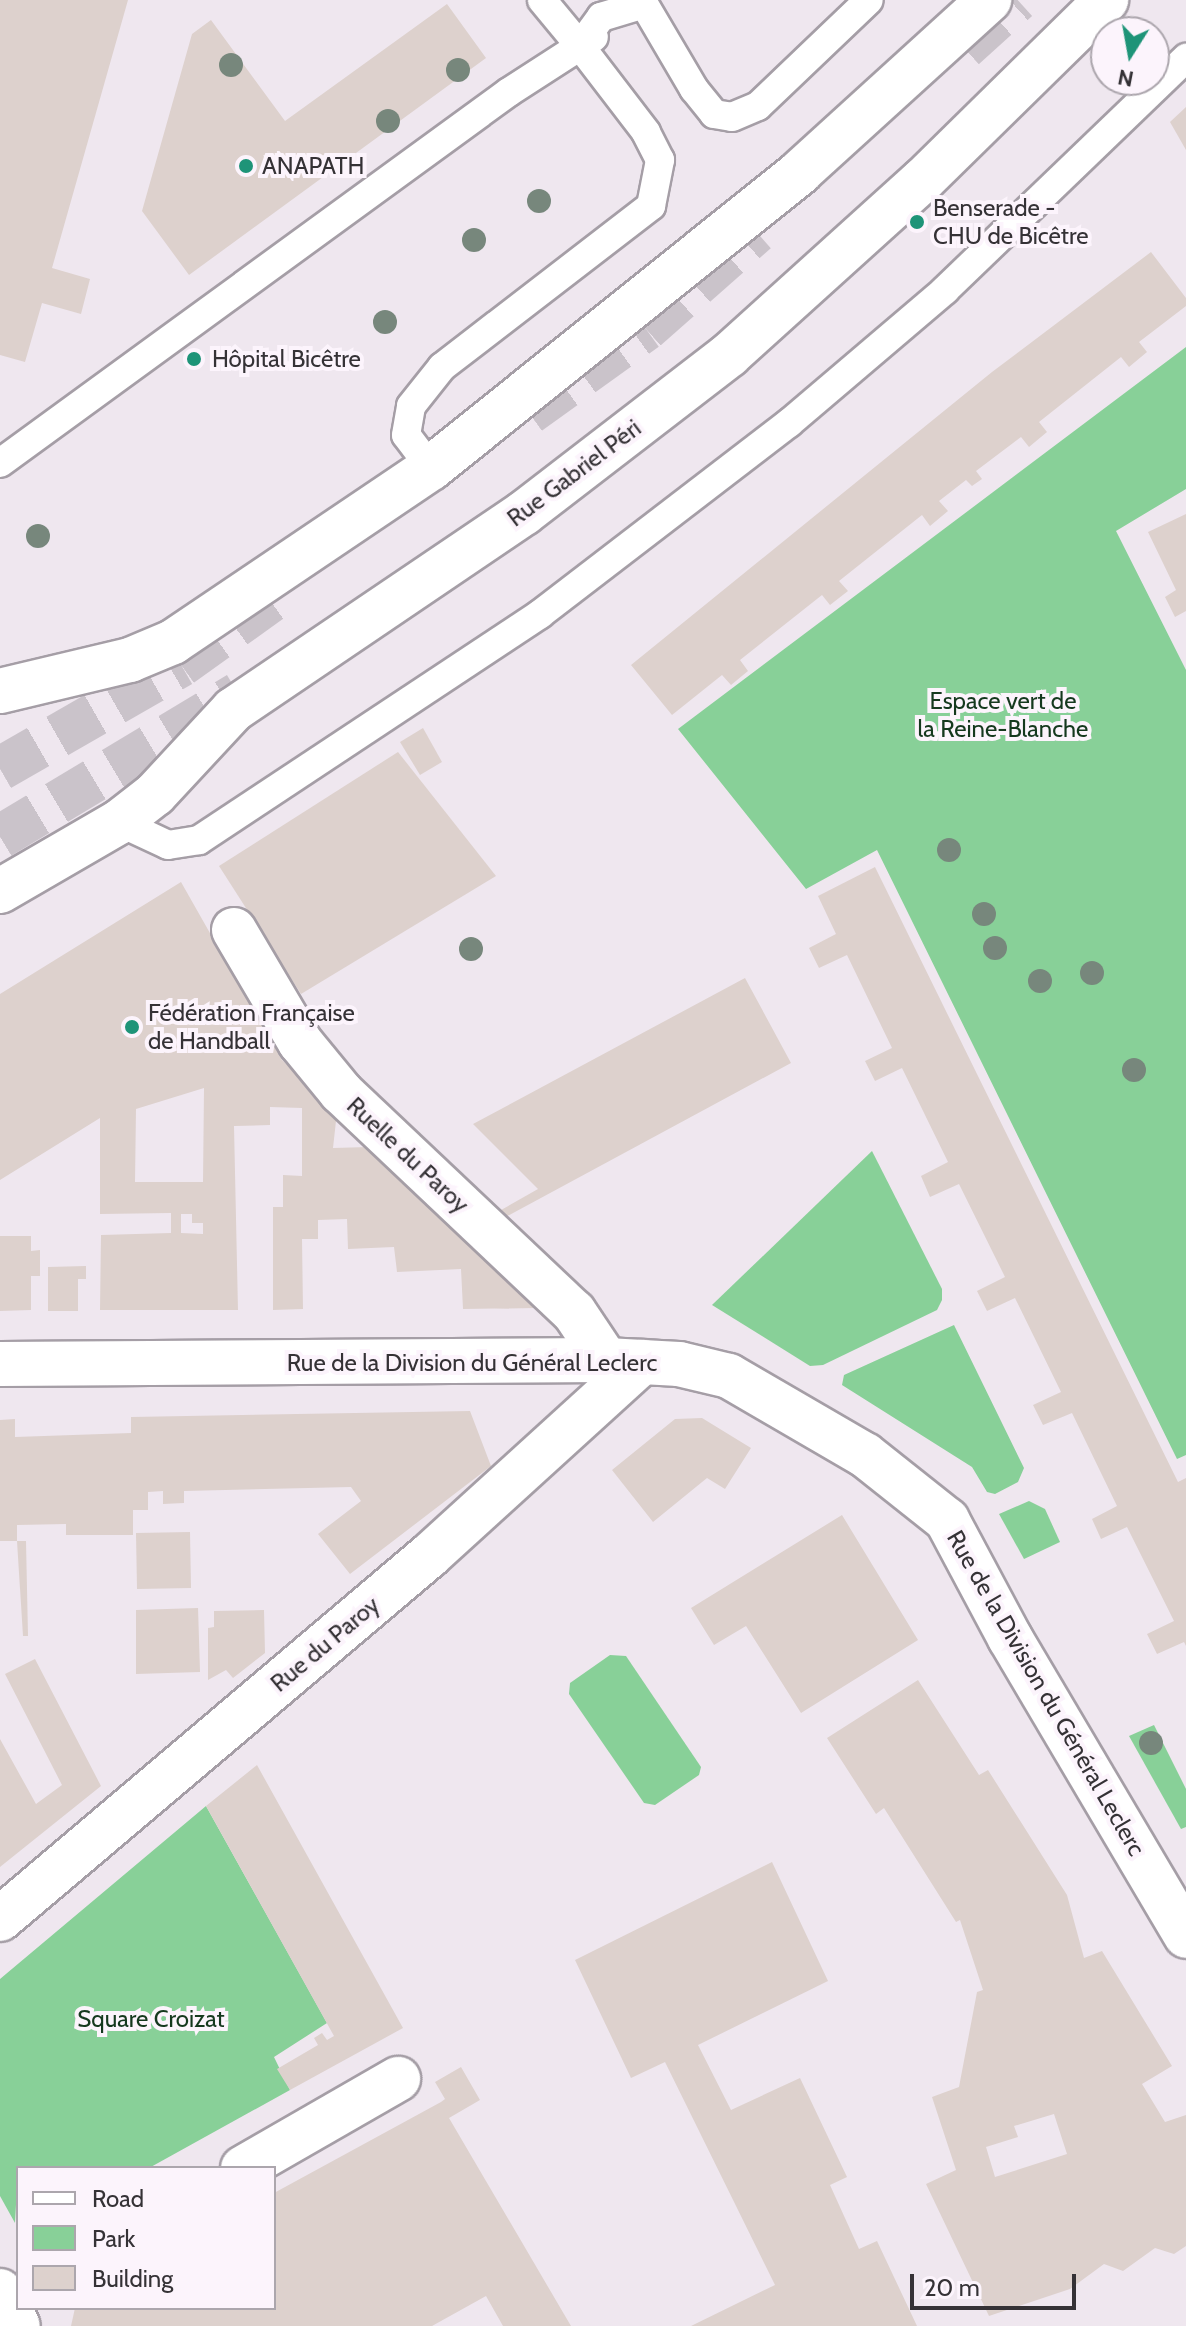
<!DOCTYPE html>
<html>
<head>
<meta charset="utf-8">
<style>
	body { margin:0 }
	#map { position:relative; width:1186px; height:2326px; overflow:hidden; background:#efe7ef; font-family:Cabin,sans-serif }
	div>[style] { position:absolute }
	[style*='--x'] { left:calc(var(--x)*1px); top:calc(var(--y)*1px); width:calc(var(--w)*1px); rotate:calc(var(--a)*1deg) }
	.green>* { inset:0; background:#88d098 }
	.building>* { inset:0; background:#ddd1cd }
	.highway-tunnel>* { height:44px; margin-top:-22px; transform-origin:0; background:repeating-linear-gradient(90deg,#cac3ca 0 44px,transparent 0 66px) }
	.roads { filter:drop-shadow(2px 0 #a59ea6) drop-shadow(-2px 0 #a59ea6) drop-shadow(0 2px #a59ea6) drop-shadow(0 -2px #a59ea6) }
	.lane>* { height:28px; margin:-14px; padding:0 14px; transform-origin:14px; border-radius:14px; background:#fff }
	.street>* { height:44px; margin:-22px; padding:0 22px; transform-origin:22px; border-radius:22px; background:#fff }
	.secondary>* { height:44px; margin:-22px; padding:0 22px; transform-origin:22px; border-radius:22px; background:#fff }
	.trees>* { width:24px; height:24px; margin:-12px; border-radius:50%; background:#77877c }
	.dots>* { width:22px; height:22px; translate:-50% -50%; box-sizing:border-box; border:4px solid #fcf4fc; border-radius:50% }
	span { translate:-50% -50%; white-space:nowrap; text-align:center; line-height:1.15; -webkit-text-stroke:8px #fcf4fc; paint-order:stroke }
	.poi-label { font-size:24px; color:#353236 }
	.left { translate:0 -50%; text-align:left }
	.street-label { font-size:24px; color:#353236 }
	.park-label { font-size:24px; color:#15391e }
	.legend { position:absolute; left:16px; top:2166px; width:260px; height:144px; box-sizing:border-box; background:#fcf4fc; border:2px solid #aca6ad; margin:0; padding:10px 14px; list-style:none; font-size:24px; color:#353236 }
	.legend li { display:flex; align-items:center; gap:16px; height:40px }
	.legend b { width:40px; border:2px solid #aca6ad }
	.north { position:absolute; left:1090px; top:16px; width:80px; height:80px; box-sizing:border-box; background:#fcf4fc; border:2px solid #aca6ad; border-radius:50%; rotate:191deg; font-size:22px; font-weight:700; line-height:32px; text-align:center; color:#353236 }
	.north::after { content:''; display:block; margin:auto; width:28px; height:36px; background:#1e9478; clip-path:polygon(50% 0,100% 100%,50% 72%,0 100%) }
	.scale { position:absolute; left:910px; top:2274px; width:166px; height:36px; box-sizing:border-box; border:4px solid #353236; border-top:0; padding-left:10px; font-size:24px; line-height:28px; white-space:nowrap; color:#353236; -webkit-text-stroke:6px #fcf4fc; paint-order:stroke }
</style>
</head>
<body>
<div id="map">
	<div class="green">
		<i style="clip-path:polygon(1186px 347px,1186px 489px,1116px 531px,1186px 670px,1186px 1455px,1177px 1459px,877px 850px,806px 889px,678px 729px)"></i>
		<i style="clip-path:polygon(872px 1151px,942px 1289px,942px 1300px,937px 1310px,823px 1365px,810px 1366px,712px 1305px)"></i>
		<i style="clip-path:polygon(954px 1325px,1024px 1468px,1018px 1482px,995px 1494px,987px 1492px,972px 1467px,842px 1385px,844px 1375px)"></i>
		<i style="clip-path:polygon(1029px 1501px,1045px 1509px,1060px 1542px,1024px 1559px,999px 1514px)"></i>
		<i style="clip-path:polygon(610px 1655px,626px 1656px,701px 1767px,699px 1775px,655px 1805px,644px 1803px,569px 1694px,570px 1683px)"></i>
		<i style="clip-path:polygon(1154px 1725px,1186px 1789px,1186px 1827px,1181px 1829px,1129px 1736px)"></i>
		<i style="clip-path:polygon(206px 1806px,327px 2023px,274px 2057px,290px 2090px,149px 2168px,18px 2168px,15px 2223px,0 2196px,0 1979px)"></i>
	</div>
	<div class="building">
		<i style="clip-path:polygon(0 0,128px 0,52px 268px,90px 279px,81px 314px,42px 303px,25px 362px,0 355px)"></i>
		<i style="clip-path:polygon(447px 4px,486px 58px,189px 275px,142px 211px,192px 34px,211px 20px,285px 121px)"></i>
		<i style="clip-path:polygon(1186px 107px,1186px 150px,1170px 122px)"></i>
		<i style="clip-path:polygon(1151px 252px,1186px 298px,1186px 306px,1139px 342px,1147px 352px,1129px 367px,1121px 357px,1039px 422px,1047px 432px,1029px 447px,1021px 437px,976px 471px,982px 479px,972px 486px,966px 480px,939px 501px,948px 511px,930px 526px,922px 515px,839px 581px,848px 591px,830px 605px,822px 595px,740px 660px,748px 671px,731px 685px,722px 675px,672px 715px,631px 665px,992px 372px)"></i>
		<i style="clip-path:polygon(1186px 514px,1186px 611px,1175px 617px,1165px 597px,1176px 590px,1148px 532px)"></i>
		<i style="clip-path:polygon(423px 728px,442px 762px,420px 775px,400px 742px)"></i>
		<i style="clip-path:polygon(398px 752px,496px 876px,301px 994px,219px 866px)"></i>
		<i style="clip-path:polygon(875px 867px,1178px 1482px,1186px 1478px,1186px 1646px,1184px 1642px,1157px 1654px,1147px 1634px,1174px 1621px,1127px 1527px,1101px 1539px,1092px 1519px,1117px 1506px,1072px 1413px,1043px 1425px,1033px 1405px,1061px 1392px,1015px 1298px,987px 1311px,977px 1291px,1005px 1277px,959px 1184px,930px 1197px,921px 1176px,948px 1162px,902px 1068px,875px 1081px,865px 1061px,892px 1048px,847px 955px,819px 968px,809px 948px,836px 934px,818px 896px)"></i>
		<i style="clip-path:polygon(evenodd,181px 882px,282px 1060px,337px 1112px,333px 1148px,369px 1147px,549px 1312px,543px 1317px,535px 1308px,463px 1309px,461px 1269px,397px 1272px,394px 1247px,348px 1249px,347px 1219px,318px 1220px,318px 1239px,302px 1239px,303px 1309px,273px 1310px,273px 1207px,283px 1207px,283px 1175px,302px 1176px,302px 1108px,270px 1107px,270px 1125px,234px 1126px,238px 1310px,100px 1310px,101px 1235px,171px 1233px,171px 1213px,100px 1214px,100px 1118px,0 1180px,0 994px,181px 882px,204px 1088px,203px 1182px,135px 1182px,136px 1109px,204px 1088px,181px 882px,181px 1214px,192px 1214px,192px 1223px,203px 1223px,203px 1234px,181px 1233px,181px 1214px)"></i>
		<i style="clip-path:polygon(745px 978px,791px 1063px,500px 1220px,494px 1214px,538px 1189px,473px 1124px)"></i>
		<i style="clip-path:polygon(0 1236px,31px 1236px,31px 1251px,40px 1250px,40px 1276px,31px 1276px,31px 1310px,0 1311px)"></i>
		<i style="clip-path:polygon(86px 1266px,86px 1279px,78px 1279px,78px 1311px,48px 1311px,48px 1267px)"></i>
		<i style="clip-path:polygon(470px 1411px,491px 1466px,350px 1574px,318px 1534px,361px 1501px,351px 1487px,184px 1491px,184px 1503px,163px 1504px,163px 1491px,148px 1492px,148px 1510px,133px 1510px,133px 1535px,66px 1535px,66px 1524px,17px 1525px,17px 1541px,0 1541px,0 1420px,15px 1419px,15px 1437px,131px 1433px,131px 1417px)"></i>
		<i style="clip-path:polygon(702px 1418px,751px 1448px,725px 1489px,707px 1478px,653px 1522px,612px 1470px,675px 1419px)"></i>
		<i style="clip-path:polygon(842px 1515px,918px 1640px,801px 1713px,746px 1626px,714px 1645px,691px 1608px)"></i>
		<i style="clip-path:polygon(190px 1532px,191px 1588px,137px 1589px,136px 1533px)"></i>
		<i style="clip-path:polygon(17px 1541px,26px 1541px,28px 1636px,23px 1636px)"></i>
		<i style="clip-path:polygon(198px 1608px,200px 1672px,136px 1674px,136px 1610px)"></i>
		<i style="clip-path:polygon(264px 1610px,265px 1653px,233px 1678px,226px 1670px,208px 1680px,208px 1628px,214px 1627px,214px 1611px)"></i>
		<i style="clip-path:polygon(35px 1659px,101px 1786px,0 1867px,0 1739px,36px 1804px,62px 1785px,5px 1674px)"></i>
		<i style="clip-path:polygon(evenodd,918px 1680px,979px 1775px,988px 1770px,1067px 1895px,1084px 1958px,1102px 1951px,1172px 2066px,1142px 2084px,1165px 2122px,1186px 2115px,1186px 2246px,1174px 2254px,1155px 2248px,1123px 2271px,1104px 2264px,1070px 2289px,989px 2316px,926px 2184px,956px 2170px,932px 2097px,959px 2087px,977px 1992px,983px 1990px,960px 1920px,956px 1922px,884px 1808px,876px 1814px,827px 1738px,918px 1680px,1054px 2114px,1067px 2154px,995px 2177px,986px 2147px,1018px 2137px,1014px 2126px,1054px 2114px)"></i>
		<i style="clip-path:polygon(257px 1765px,403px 2028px,290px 2090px,277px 2069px,318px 2045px,314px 2038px,322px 2033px,327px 2040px,334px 2036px,206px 1806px)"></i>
		<i style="clip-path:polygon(772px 1862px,828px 1981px,698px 2045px,731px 2110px,800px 2078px,847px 2177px,830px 2185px,859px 2249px,877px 2241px,917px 2326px,691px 2326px,775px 2285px,665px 2062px,631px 2078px,575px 1960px)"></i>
		<i style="clip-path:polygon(461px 2067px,480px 2100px,449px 2118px,571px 2326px,503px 2326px,486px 2296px,432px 2326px,71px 2326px,75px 2308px,274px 2308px,274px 2193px,441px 2102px,445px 2099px,435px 2082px)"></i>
	</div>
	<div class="highway-tunnel">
		<i style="--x:964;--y:48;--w:72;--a:-42.2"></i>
		<i style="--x:529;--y:413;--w:144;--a:-35.7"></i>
		<i style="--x:646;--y:329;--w:147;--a:-41.4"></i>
		<i style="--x:0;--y:769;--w:209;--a:-29.9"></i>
		<i style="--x:181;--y:665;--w:113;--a:-35.7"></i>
		<i style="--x:0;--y:837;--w:278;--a:-31"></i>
	</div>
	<div class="roads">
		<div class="lane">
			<i style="--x:542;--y:0;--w:60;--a:50.4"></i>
			<i style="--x:0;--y:463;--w:630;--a:-36.09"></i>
			<i style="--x:509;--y:92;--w:101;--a:-32.9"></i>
			<i style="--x:431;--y:468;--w:41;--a:-127.1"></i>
			<i style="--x:406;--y:435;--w:29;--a:-80"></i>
			<i style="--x:411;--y:406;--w:50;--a:-51.5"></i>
			<i style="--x:442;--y:367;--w:264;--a:-37.6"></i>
			<i style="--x:651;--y:206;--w:47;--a:-78.9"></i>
			<i style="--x:660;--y:160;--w:31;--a:-117"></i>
			<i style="--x:646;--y:132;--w:108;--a:-127.5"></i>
			<i style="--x:580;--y:46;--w:36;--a:-54"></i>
			<i style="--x:601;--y:17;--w:45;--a:-16.8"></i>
			<i style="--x:644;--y:4;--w:99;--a:59.5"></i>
			<i style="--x:694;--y:89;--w:32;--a:51"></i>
			<i style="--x:714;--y:114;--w:18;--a:9"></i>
			<i style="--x:732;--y:117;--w:28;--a:-23"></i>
			<i style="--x:758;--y:106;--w:153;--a:-43.7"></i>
			<i style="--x:119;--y:822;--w:54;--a:25.1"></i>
			<i style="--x:168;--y:845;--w:31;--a:-9"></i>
			<i style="--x:199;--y:840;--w:409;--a:-33.5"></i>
			<i style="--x:540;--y:614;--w:314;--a:-37.5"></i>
			<i style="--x:789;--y:423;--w:205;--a:-40.4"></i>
			<i style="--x:945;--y:290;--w:335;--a:-43.9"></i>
		</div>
		<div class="street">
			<i style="--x:234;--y:930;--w:130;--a:59.5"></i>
			<i style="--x:300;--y:1042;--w:65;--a:50.6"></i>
			<i style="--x:341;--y:1092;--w:320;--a:43.4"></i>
			<i style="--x:574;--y:1312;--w:58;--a:56.3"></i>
			<i style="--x:0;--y:1364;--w:606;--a:-0.38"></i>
			<i style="--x:606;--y:1360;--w:73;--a:3.1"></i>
			<i style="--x:679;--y:1364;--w:51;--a:13.5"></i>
			<i style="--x:729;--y:1376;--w:157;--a:30.2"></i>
			<i style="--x:865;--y:1455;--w:105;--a:38.4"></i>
			<i style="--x:947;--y:1520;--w:134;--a:61.9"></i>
			<i style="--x:1010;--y:1638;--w:346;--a:59.4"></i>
			<i style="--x:0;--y:1919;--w:563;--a:-40.25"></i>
			<i style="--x:430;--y:1555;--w:287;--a:-42.3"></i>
			<i style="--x:243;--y:2168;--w:179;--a:-29.9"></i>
		</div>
		<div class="secondary">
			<i style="--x:0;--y:691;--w:134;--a:-13.4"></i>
			<i style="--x:130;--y:660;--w:47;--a:-22.7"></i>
			<i style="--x:173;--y:642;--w:311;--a:-34"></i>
			<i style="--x:431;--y:468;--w:473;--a:-38.7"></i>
			<i style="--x:800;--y:172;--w:256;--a:-42.3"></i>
			<i style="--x:0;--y:891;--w:138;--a:-30.1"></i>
			<i style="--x:119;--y:822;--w:46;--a:-37.9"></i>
			<i style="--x:155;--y:794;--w:115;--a:-47.1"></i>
			<i style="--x:233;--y:710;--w:351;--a:-34.1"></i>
			<i style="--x:524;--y:513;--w:259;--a:-37.6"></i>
			<i style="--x:729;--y:355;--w:261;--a:-42.1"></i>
			<i style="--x:923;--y:180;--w:257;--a:-44.5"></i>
			<i style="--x:0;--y:2291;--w:39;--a:63"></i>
		</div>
	</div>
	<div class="trees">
		<i style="left:231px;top:65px"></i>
		<i style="left:458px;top:70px"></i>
		<i style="left:388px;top:121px"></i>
		<i style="left:539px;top:201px"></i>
		<i style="left:474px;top:240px"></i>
		<i style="left:385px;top:322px"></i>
		<i style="left:38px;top:536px"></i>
		<i style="left:949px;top:850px"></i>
		<i style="left:984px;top:914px"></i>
		<i style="left:995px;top:948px"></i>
		<i style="left:471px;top:949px"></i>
		<i style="left:1092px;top:973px"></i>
		<i style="left:1040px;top:981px"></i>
		<i style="left:1134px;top:1070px"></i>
		<i style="left:1151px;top:1743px"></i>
	</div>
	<div class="dots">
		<i style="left:246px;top:166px;background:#1e9478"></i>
		<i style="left:917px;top:222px;background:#1e9478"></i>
		<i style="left:194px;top:359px;background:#1e9478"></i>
		<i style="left:132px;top:1027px;background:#1e9478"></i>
	</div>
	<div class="poi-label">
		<span class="left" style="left:262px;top:166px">ANAPATH</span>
		<span class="left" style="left:933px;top:222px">Benserade -<br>CHU de Bicêtre</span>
		<span class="left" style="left:212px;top:359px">Hôpital Bicêtre</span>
		<span class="left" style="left:148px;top:1027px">Fédération Française<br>de Handball</span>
	</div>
	<div class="street-label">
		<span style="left:574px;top:473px;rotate:-37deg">Rue Gabriel Péri</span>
		<span style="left:408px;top:1155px;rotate:43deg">Ruelle du Paroy</span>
		<span style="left:472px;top:1363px">Rue de la Division du Général Leclerc</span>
		<span style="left:325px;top:1644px;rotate:-40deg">Rue du Paroy</span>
		<span style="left:1046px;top:1693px;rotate:60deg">Rue de la Division du Général Leclerc</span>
	</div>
	<div class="park-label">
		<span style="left:1003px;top:715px">Espace vert de<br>la Reine-Blanche</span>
		<span style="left:151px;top:2019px">Square Croizat</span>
	</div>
	<ul class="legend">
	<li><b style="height:10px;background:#fff"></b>Road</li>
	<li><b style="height:22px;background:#88d098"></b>Park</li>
	<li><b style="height:22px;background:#ddd1cd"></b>Building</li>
	</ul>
	<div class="north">N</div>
	<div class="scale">20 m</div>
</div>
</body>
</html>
